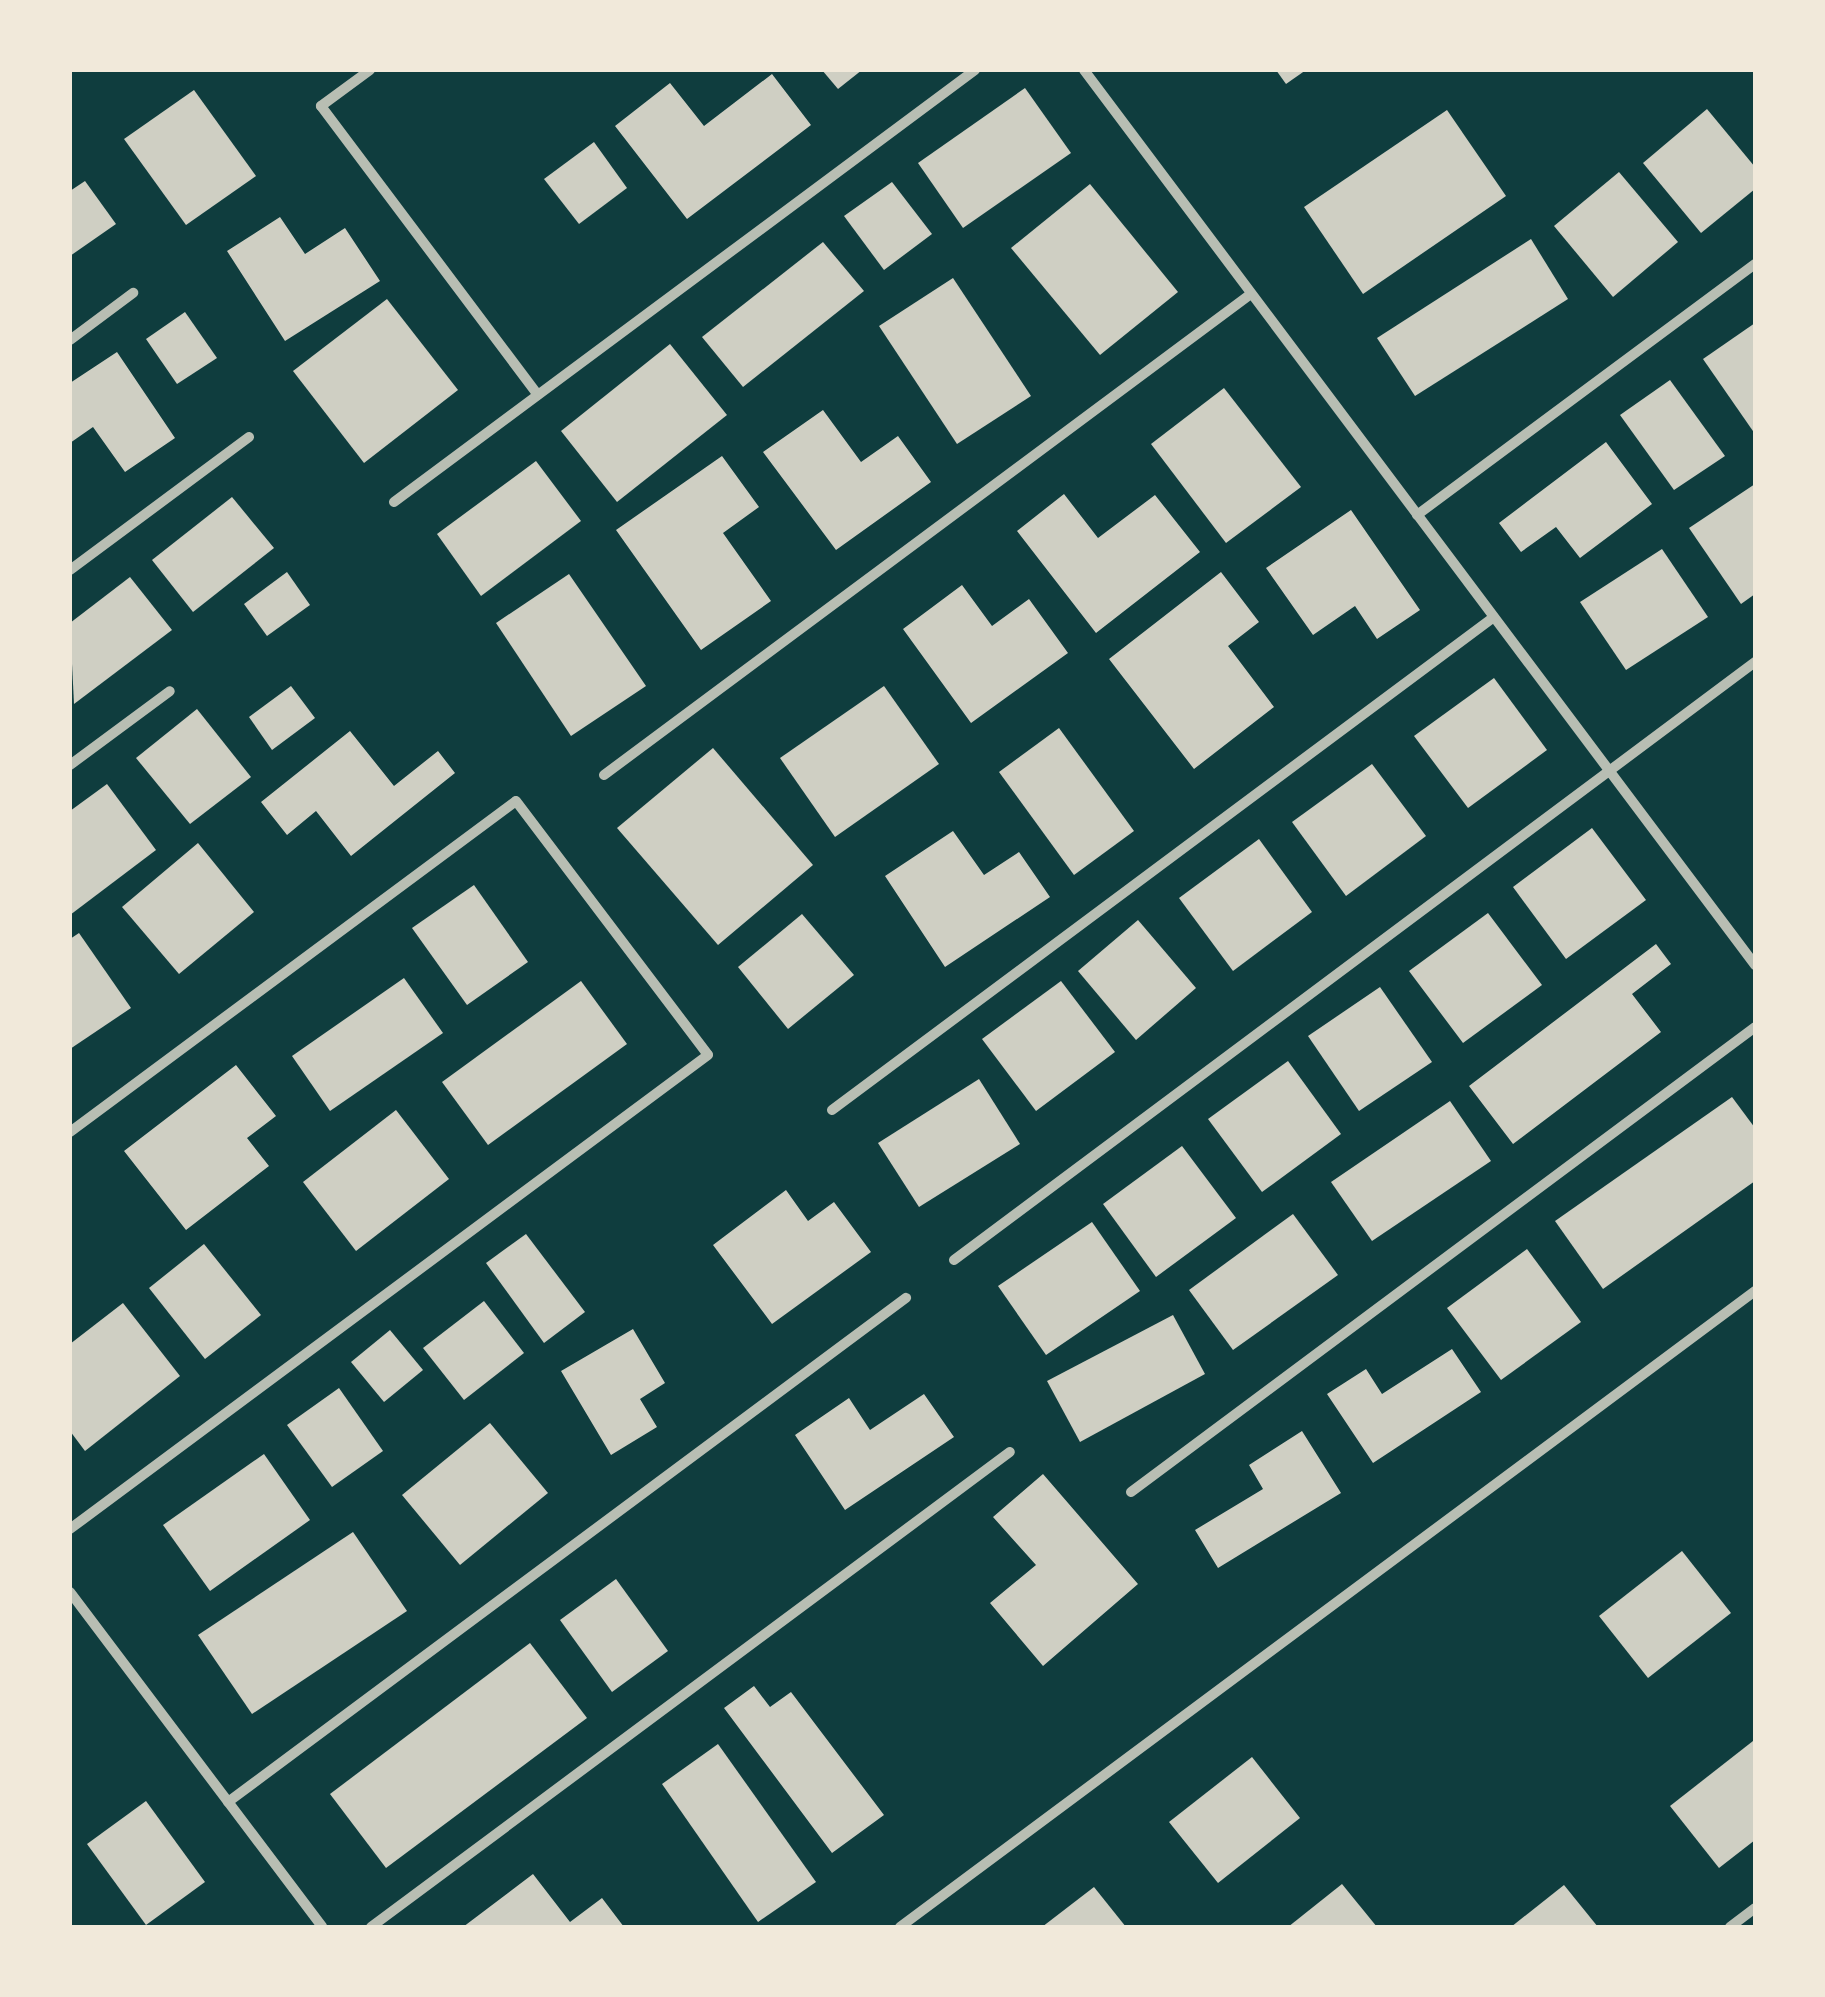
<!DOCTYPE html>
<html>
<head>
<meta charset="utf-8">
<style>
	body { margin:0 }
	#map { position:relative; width:1825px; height:1997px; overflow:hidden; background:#0f3d3e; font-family:Mulish,sans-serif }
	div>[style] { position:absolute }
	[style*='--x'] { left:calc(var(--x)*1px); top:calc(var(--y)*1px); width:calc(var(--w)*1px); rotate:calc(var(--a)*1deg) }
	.building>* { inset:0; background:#cfcfc3 }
	.minor>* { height:10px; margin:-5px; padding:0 5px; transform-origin:5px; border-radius:5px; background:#b8beb3 }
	span { translate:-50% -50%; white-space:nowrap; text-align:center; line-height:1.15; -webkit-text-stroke:8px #f1e9da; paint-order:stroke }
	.frame { position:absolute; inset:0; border:72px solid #f1e9da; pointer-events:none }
</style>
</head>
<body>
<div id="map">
	<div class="building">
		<i style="clip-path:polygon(822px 70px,862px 70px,838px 89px)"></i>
		<i style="clip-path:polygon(1276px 70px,1306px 70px,1286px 84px)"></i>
		<i style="clip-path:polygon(772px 74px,811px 125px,687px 219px,615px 126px,670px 83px,704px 126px)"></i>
		<i style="clip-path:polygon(1025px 88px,1071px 153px,963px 228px,918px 163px)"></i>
		<i style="clip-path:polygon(194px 90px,256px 176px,186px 225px,124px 139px)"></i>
		<i style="clip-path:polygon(1707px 109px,1755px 167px,1755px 189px,1701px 233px,1643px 163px)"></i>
		<i style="clip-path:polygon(1447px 110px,1506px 196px,1363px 294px,1304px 207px)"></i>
		<i style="clip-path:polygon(594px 142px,627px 188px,579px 224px,544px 179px)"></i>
		<i style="clip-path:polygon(1619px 172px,1678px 242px,1613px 297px,1554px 226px)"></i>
		<i style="clip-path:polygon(85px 181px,116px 224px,70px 256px,70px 191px)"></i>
		<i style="clip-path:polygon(892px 182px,932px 234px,884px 270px,844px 216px)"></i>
		<i style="clip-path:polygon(1090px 184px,1178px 292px,1100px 355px,1011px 248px)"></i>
		<i style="clip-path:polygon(280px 217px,305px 254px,345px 228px,380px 281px,285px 341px,227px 251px)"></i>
		<i style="clip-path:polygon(1531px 239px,1568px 299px,1415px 396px,1377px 338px)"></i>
		<i style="clip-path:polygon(823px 242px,864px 291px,743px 387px,702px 337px)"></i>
		<i style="clip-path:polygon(953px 278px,1031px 396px,957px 444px,879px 326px)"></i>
		<i style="clip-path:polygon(387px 299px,458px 390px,364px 463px,293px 371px)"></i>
		<i style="clip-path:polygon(185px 312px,217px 358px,177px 384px,146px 339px)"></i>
		<i style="clip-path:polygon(1755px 323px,1755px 434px,1703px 359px)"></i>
		<i style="clip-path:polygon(670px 344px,727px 415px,617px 502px,561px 431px)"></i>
		<i style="clip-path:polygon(117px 352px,175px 438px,125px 472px,93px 427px,70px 443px,70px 383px)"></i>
		<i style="clip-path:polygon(1670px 380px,1725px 456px,1674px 490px,1620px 415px)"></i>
		<i style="clip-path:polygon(1224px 388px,1301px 487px,1226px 543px,1151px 444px)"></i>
		<i style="clip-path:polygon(823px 410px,861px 462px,898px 436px,931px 482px,836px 550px,763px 452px)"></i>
		<i style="clip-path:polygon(1606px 442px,1652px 504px,1580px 558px,1556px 527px,1521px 552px,1499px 523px)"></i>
		<i style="clip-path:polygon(722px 456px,759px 507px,723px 533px,771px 601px,701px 650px,616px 530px)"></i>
		<i style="clip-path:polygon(536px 461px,581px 521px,481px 596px,437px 534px)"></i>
		<i style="clip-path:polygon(1755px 484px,1755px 594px,1741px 604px,1689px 528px)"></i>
		<i style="clip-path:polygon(1064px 494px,1098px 538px,1155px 495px,1200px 552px,1096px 633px,1017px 531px)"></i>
		<i style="clip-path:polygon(232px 497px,274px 548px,193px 612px,152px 560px)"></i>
		<i style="clip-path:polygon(1351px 510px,1420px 610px,1377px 639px,1355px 606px,1313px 635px,1266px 568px)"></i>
		<i style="clip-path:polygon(1662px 549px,1708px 617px,1626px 670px,1580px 602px)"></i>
		<i style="clip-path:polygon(287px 572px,310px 605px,267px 636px,244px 604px)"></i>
		<i style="clip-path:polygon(1221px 572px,1259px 622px,1228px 646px,1274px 707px,1194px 769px,1109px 659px)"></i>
		<i style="clip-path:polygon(569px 574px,646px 686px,571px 736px,496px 623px)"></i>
		<i style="clip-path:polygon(130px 577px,172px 630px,74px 704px,70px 623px)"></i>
		<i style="clip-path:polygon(962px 585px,992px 626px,1029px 599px,1068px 653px,971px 723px,903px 629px)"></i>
		<i style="clip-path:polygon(1494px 678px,1547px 750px,1468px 808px,1414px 736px)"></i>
		<i style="clip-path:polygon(291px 686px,315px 718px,272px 750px,249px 717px)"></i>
		<i style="clip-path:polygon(884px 686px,939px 764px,835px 837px,780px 758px)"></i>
		<i style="clip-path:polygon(197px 709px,251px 777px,190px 824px,136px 758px)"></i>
		<i style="clip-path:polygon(1059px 728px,1134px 831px,1074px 875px,999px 772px)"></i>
		<i style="clip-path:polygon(350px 731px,394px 786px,438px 751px,455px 773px,351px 856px,316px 811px,287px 835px,261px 802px)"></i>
		<i style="clip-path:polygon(713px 748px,813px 865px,718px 945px,617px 828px)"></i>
		<i style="clip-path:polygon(1372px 764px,1426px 836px,1346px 896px,1292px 822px)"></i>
		<i style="clip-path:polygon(107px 784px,156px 850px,70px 915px,70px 811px)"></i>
		<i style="clip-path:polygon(1592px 828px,1646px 900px,1566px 959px,1513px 887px)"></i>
		<i style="clip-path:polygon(953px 831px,984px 875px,1019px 852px,1050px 897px,945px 967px,885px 876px)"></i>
		<i style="clip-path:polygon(1259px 839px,1312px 912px,1233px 971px,1179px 898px)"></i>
		<i style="clip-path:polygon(198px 843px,254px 912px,179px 974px,122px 907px)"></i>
		<i style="clip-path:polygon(474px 885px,528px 962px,467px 1005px,412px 928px)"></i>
		<i style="clip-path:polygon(1488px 913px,1542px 985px,1463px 1043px,1409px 971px)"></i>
		<i style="clip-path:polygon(802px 914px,854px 975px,788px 1029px,738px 967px)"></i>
		<i style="clip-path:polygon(1138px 920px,1196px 988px,1136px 1040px,1078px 971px)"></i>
		<i style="clip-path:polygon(79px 933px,131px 1008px,70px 1049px,70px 939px)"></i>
		<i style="clip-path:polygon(1656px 944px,1671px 964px,1632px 994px,1661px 1032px,1513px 1144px,1469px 1086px)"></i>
		<i style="clip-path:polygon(404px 978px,443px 1033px,330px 1111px,292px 1056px)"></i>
		<i style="clip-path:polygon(581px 981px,627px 1044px,488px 1145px,442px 1082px)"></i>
		<i style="clip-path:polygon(1061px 981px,1115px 1052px,1036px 1111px,982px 1039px)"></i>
		<i style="clip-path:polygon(1380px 987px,1432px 1062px,1359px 1111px,1308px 1036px)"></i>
		<i style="clip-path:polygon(1288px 1061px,1341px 1134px,1262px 1192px,1208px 1119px)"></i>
		<i style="clip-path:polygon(236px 1065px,276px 1116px,247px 1138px,269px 1166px,186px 1230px,124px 1151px)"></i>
		<i style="clip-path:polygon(979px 1079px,1020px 1144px,919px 1207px,878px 1143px)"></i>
		<i style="clip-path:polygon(1732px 1097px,1755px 1128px,1755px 1181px,1603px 1289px,1555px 1221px)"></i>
		<i style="clip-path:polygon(1450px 1101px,1491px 1161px,1372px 1241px,1331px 1182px)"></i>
		<i style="clip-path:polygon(396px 1110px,449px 1179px,356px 1251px,303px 1182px)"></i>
		<i style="clip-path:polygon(1182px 1146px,1236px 1218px,1156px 1277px,1103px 1204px)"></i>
		<i style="clip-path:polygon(786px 1190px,808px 1221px,834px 1202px,871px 1252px,772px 1324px,713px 1245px)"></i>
		<i style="clip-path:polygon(1293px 1214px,1338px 1275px,1233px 1350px,1189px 1290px)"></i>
		<i style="clip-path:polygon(1092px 1222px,1140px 1291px,1046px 1355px,998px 1286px)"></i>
		<i style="clip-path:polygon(526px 1234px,585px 1312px,544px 1343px,486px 1263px)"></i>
		<i style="clip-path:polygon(204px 1244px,261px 1315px,205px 1359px,149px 1288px)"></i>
		<i style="clip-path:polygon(1527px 1249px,1581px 1322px,1501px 1380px,1447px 1308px)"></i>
		<i style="clip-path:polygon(484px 1301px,524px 1353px,464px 1400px,423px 1348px)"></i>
		<i style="clip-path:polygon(123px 1303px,180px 1376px,85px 1451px,70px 1431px,70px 1344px)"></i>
		<i style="clip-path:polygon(1173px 1315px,1205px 1374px,1080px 1442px,1047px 1381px)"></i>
		<i style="clip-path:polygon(633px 1329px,665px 1383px,640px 1399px,657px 1427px,611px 1455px,561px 1371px)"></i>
		<i style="clip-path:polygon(390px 1330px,423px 1370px,384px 1402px,351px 1362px)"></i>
		<i style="clip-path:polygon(1452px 1349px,1481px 1392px,1373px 1463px,1327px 1394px,1366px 1369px,1382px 1394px)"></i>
		<i style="clip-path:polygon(339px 1388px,383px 1451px,332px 1487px,287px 1425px)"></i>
		<i style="clip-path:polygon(924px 1394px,954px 1437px,845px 1510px,795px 1435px,849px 1398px,870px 1430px)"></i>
		<i style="clip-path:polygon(490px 1423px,548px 1493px,460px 1565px,402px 1495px)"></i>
		<i style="clip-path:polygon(1302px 1431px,1341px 1493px,1218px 1568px,1195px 1530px,1263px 1489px,1249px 1465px)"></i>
		<i style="clip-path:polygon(264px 1454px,310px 1520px,210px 1591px,163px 1525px)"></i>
		<i style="clip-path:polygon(1043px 1474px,1138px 1584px,1043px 1666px,990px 1603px,1036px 1565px,993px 1517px)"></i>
		<i style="clip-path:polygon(353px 1532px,407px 1611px,252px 1714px,198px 1635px)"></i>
		<i style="clip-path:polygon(1682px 1551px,1731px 1613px,1648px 1678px,1599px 1616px)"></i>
		<i style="clip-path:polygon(616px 1579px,668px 1651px,612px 1692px,560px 1620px)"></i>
		<i style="clip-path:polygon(530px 1643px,587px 1718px,386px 1868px,330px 1794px)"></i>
		<i style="clip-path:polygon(754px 1686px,770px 1707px,791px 1692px,884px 1815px,832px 1853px,724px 1708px)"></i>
		<i style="clip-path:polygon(1753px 1741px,1755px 1840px,1719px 1868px,1670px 1806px)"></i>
		<i style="clip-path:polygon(718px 1744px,816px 1882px,758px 1922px,662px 1784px)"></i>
		<i style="clip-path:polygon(1252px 1757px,1300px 1818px,1218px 1883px,1169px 1822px)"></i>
		<i style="clip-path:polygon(146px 1801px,205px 1882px,146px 1925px,87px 1844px)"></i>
		<i style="clip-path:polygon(533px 1874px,570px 1922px,602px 1898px,624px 1927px,463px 1927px)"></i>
		<i style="clip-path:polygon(1342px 1884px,1377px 1927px,1288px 1927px)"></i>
		<i style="clip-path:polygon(1564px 1885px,1598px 1927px,1511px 1927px)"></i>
		<i style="clip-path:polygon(1094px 1887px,1126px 1927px,1042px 1927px)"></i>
	</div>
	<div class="minor">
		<i style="--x:370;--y:70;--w:61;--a:143.7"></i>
		<i style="--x:321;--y:106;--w:361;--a:53.1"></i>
		<i style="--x:1084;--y:70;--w:1119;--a:53.14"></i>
		<i style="--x:70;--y:340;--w:79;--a:-36.7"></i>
		<i style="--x:394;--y:502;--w:724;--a:-36.63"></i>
		<i style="--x:1417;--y:515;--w:421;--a:-36.6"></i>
		<i style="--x:70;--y:570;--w:223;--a:-36.6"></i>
		<i style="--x:70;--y:765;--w:124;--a:-36.5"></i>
		<i style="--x:604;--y:775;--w:806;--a:-36.63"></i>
		<i style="--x:832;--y:1110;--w:825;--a:-36.68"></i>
		<i style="--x:70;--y:1132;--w:555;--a:-36.58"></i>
		<i style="--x:516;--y:801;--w:318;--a:52.9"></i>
		<i style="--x:708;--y:1055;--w:795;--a:143.39"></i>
		<i style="--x:954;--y:1260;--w:1000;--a:-36.74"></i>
		<i style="--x:1131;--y:1492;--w:778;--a:-36.69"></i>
		<i style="--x:70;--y:1592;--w:419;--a:53"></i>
		<i style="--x:228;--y:1802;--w:845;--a:-36.63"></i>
		<i style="--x:371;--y:1927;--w:796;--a:-36.63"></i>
		<i style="--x:900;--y:1927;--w:1066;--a:-36.64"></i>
		<i style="--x:1730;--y:1927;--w:31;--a:-37"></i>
	</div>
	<div class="frame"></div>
</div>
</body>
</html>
